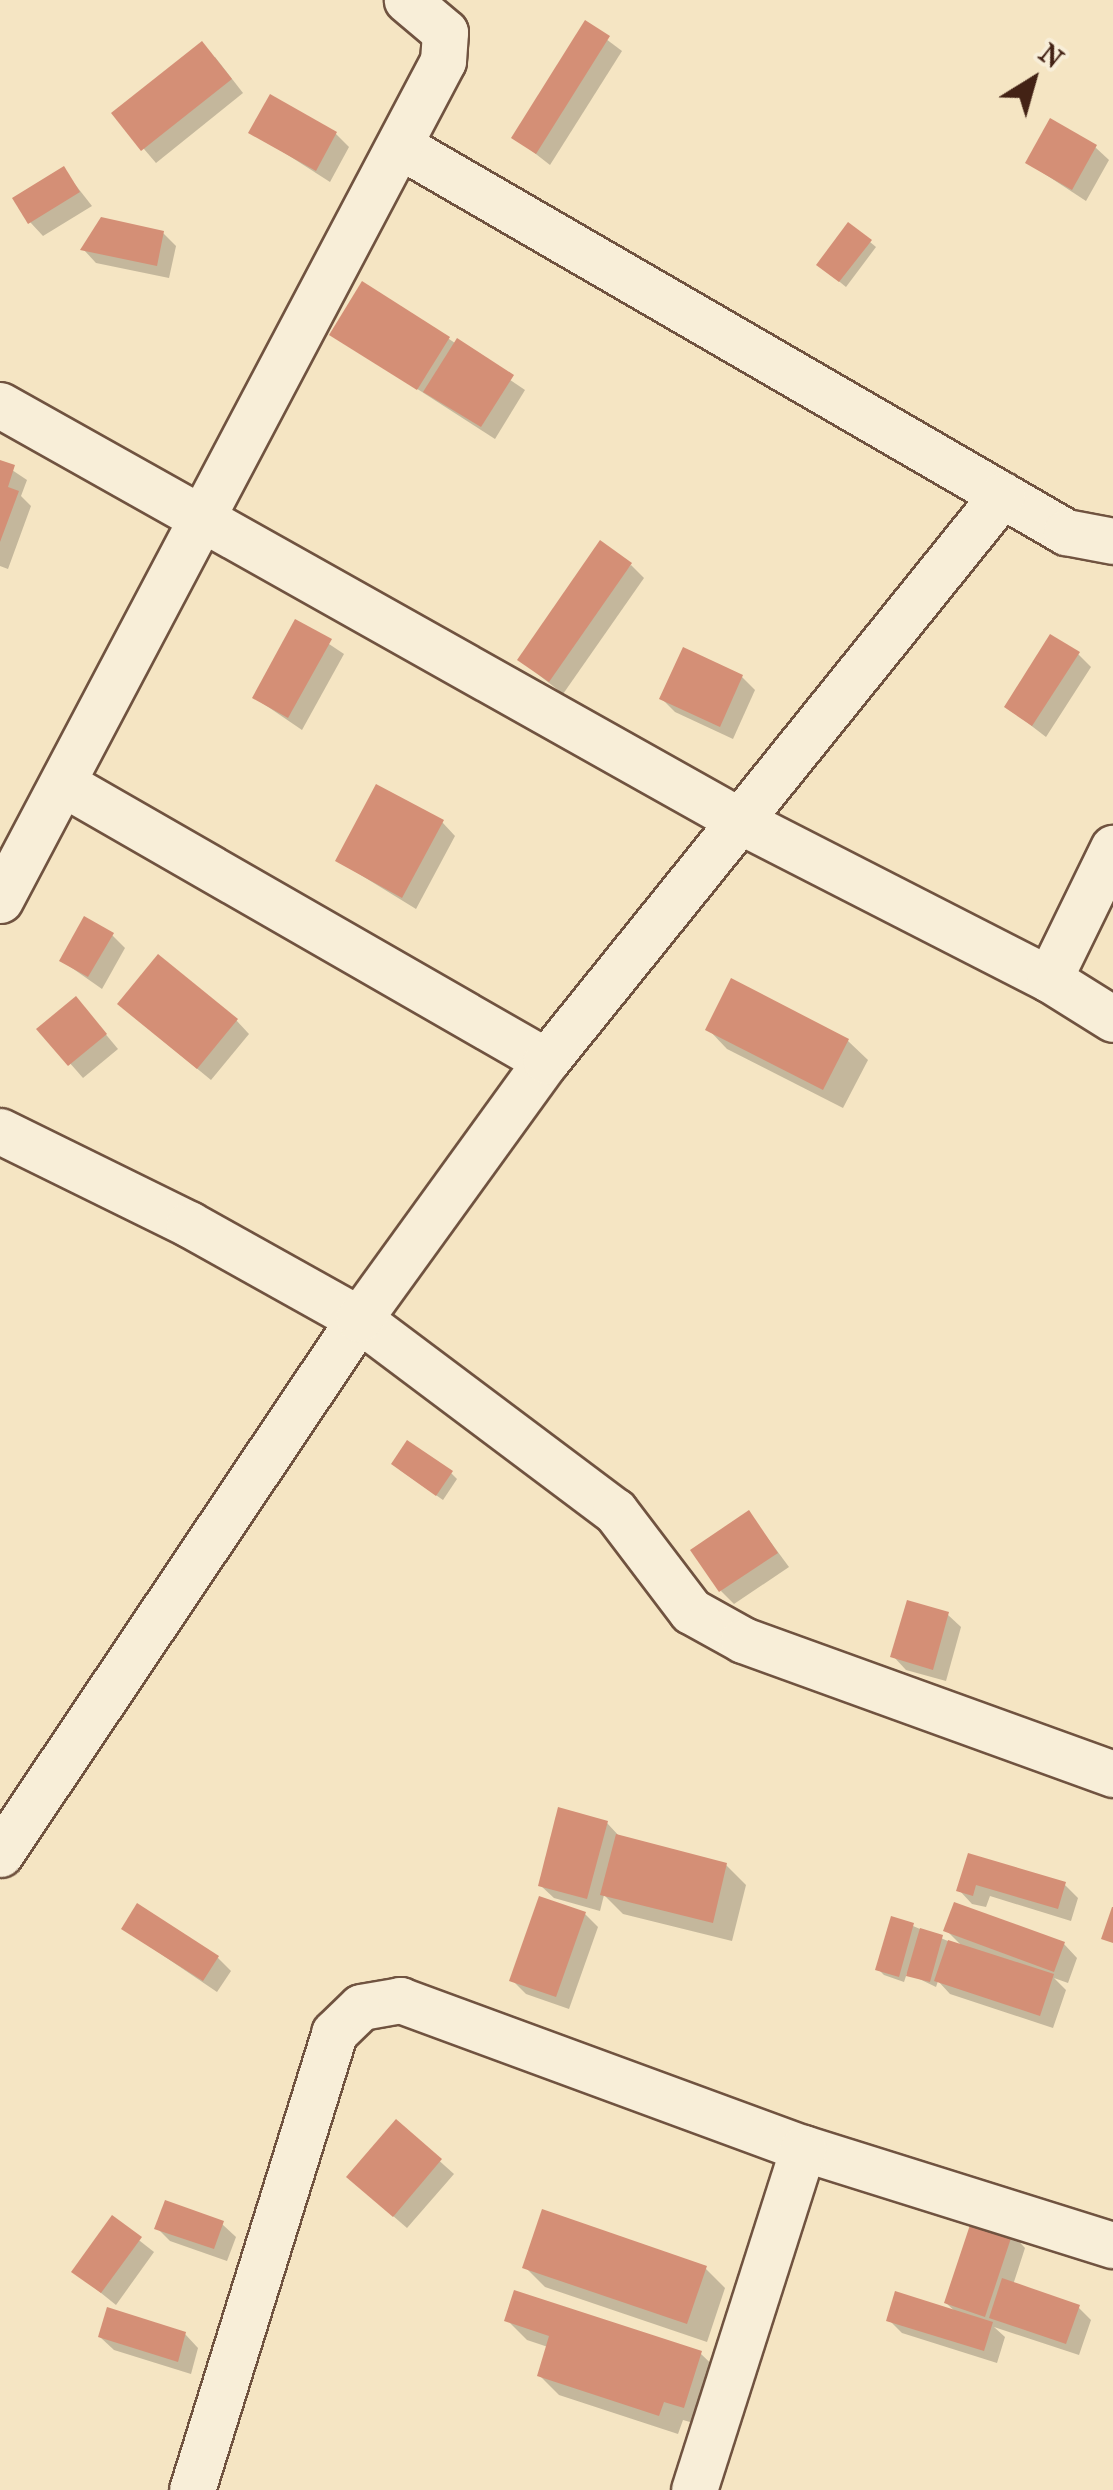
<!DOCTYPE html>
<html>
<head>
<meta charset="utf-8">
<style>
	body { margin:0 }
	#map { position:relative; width:1113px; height:2490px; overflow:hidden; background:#f5e5c3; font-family:"IM FELL French Canon",serif }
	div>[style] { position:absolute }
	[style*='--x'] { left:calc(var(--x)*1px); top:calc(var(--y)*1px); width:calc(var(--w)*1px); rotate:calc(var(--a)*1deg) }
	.shadow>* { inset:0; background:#0003 }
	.building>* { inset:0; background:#d48f76 }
	.roads { filter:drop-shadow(2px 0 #705340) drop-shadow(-2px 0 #705340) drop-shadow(0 2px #705340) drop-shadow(0 -2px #705340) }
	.minor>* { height:45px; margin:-22.5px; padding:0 22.5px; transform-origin:22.5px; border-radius:22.5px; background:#f8eed8 }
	span { translate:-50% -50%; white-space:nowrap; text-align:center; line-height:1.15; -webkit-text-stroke:8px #f8eed8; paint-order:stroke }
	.north { position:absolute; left:983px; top:30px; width:100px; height:100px; -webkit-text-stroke:8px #f8eed8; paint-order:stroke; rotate:37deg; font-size:28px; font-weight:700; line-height:40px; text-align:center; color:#432215 }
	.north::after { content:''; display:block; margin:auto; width:35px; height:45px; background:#432215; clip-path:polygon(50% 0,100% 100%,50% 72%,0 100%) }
</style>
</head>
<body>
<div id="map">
	<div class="shadow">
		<i style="clip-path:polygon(586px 24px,622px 51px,550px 165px,514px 137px)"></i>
		<i style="clip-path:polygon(215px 57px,243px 93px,156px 163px,114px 114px)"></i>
		<i style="clip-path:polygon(252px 132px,336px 134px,349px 147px,330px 182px)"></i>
		<i style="clip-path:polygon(1095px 147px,1109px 160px,1086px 201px,1028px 163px)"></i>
		<i style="clip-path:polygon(63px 169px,92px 206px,43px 236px,30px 222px)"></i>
		<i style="clip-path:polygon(163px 233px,176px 246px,169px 278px,96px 263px,84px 250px)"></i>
		<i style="clip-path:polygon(870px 242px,876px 247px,846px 287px,825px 270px)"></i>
		<i style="clip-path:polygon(332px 334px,449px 339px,525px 390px,495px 439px)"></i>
		<i style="clip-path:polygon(0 462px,27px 480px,21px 496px,31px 506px,8px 569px,0 566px)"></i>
		<i style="clip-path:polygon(631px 565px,644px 578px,563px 694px,520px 660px)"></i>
		<i style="clip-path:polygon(296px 622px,344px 654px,302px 730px,255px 698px)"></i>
		<i style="clip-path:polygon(1078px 654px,1091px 667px,1046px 737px,1007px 707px)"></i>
		<i style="clip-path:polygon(742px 677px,755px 690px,733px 739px,675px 712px,662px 699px)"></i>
		<i style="clip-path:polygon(442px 822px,455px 836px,416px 909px,338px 861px)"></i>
		<i style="clip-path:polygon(112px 935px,125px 948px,102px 989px,62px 961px)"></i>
		<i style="clip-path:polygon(88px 1013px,118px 1049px,83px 1078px,40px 1029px)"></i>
		<i style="clip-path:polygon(134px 1017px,236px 1020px,249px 1034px,211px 1080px)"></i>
		<i style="clip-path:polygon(708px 1029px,848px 1041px,868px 1060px,843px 1108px,727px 1049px)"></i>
		<i style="clip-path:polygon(400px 1470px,451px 1473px,457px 1479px,443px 1500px)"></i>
		<i style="clip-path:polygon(749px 1513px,789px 1567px,734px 1604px,721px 1591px)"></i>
		<i style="clip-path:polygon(947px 1614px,961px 1627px,946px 1681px,906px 1670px,893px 1656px)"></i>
		<i style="clip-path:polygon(607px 1823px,620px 1837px,726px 1865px,746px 1885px,732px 1941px,623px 1914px,604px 1895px,600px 1911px,554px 1898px,540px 1885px)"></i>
		<i style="clip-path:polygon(970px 1856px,1064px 1884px,1078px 1898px,1071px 1921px,990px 1896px,986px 1907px,972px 1904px,959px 1890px)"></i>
		<i style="clip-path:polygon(585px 1914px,598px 1927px,569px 2009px,526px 1994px,512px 1980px)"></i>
		<i style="clip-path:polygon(913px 1926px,964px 1948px,946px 1930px,1064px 1944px,1077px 1958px,1068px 1983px,1054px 1978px,1066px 1990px,1053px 2028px,950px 1994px,938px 1981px,936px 1987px,907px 1973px,904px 1982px,884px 1975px,878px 1969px)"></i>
		<i style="clip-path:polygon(124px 1929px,218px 1958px,231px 1971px,217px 1992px)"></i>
		<i style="clip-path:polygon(396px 2122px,454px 2174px,407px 2228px,362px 2189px)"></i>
		<i style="clip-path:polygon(112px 2219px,154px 2252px,116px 2305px,75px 2272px)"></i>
		<i style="clip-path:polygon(222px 2224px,236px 2237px,227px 2261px,170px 2241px,157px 2228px)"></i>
		<i style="clip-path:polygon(1012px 2234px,1025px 2248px,1013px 2285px,1078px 2307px,1091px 2320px,1079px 2355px,994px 2327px,1005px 2337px,997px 2363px,902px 2333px,889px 2320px,957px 2313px,946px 2303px)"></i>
		<i style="clip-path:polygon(525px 2267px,705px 2268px,725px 2288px,707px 2342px,545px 2287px)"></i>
		<i style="clip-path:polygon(507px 2320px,701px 2354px,721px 2373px,704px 2426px,683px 2420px,678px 2434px,559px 2395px,539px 2375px,548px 2347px,527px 2340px)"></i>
		<i style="clip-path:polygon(185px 2334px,198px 2348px,191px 2374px,114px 2350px,100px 2337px)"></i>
	</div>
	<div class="building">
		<i style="clip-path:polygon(585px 20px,610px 36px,536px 154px,511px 138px)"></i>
		<i style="clip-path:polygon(202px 41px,232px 79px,141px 151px,111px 113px)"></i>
		<i style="clip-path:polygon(270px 94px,337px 132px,316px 171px,248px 133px)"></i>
		<i style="clip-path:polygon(1050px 118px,1097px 145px,1072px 190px,1025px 163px)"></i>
		<i style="clip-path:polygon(64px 166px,80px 192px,28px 224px,12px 198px)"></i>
		<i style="clip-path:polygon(101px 217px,164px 231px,157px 266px,80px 250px)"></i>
		<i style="clip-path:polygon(848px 222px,872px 240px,839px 282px,816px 265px)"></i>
		<i style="clip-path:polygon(362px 281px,450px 337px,417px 390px,329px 335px)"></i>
		<i style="clip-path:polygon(457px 338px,514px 375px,481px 427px,423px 392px)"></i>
		<i style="clip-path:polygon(0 460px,15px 465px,8px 487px,19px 491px,0 542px)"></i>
		<i style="clip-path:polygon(600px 540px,632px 563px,549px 682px,517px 660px)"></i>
		<i style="clip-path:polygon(295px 619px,332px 639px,288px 718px,252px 698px)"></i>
		<i style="clip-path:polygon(1050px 634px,1080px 652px,1032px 726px,1004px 707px)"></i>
		<i style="clip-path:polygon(683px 647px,743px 675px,720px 727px,659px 699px)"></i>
		<i style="clip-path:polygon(376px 784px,444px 820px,402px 898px,335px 861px)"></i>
		<i style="clip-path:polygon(84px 916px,114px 933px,88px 977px,59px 961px)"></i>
		<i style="clip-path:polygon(158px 954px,238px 1019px,197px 1069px,117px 1004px)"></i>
		<i style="clip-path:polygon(731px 978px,849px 1039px,823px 1090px,705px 1030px)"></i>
		<i style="clip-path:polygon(76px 996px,107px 1034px,68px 1066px,36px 1029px)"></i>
		<i style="clip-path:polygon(407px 1440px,453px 1471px,436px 1496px,391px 1464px)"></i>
		<i style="clip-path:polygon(749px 1510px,778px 1553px,719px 1592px,690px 1550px)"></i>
		<i style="clip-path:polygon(907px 1600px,949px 1612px,933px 1670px,890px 1657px)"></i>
		<i style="clip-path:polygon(558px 1807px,608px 1821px,587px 1899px,538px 1886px)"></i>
		<i style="clip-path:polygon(616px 1834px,727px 1863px,713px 1923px,600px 1895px)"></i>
		<i style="clip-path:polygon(968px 1853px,1066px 1882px,1058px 1909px,976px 1885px,973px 1896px,956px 1891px)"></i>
		<i style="clip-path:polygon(539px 1896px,586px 1912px,556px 1997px,509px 1981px)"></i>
		<i style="clip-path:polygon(954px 1902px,1065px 1942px,1054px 1972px,943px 1931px)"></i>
		<i style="clip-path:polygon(137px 1903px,219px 1956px,203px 1981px,121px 1929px)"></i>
		<i style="clip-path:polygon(1112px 1907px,1113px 1907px,1113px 1943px,1101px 1939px)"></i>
		<i style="clip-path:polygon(891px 1916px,914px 1923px,899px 1977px,875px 1970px)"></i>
		<i style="clip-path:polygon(920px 1928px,943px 1935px,930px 1982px,906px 1976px)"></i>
		<i style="clip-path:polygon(948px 1940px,1054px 1974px,1040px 2016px,934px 1981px)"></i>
		<i style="clip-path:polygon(396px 2119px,442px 2159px,393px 2217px,346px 2177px)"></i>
		<i style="clip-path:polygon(165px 2200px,224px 2221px,214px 2249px,154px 2229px)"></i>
		<i style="clip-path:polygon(542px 2209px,707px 2266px,687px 2324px,522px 2268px)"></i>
		<i style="clip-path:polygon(112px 2215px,142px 2237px,101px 2293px,71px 2272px)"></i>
		<i style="clip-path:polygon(972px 2219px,1013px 2232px,985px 2317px,944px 2303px)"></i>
		<i style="clip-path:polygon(1002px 2278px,1080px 2305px,1066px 2344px,989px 2318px)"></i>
		<i style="clip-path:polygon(514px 2290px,702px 2351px,684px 2408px,664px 2402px,659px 2416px,537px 2376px,549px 2336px,504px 2321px)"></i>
		<i style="clip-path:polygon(895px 2291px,993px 2322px,984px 2351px,886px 2321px)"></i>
		<i style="clip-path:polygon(107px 2307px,186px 2332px,178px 2362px,98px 2337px)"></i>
	</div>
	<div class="roads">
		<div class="minor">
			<i style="--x:402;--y:147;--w:768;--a:30.11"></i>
			<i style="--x:1066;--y:532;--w:48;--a:10.8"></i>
			<i style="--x:0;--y:405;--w:853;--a:29.33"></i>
			<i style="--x:744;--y:823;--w:343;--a:27.1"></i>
			<i style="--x:1049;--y:979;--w:75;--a:32"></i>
			<i style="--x:64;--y:784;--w:556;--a:29.89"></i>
			<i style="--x:0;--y:900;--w:949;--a:-62.17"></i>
			<i style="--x:443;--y:61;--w:29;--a:-86"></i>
			<i style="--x:445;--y:32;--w:50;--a:-139.9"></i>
			<i style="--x:1049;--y:979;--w:146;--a:-64"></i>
			<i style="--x:0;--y:1131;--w:211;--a:26.2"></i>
			<i style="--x:189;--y:1224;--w:195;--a:29.2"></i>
			<i style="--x:359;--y:1319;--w:320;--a:36.9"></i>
			<i style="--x:615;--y:1511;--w:126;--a:52.8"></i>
			<i style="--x:691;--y:1611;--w:60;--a:29.1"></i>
			<i style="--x:743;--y:1640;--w:394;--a:19.9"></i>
			<i style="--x:0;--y:1854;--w:644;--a:-56.14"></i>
			<i style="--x:359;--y:1319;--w:319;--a:-54.1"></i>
			<i style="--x:546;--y:1061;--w:727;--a:-51.14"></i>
			<i style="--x:192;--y:2490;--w:479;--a:-72.7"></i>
			<i style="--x:334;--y:2033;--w:37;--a:-44"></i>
			<i style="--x:361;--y:2007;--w:40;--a:-10"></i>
			<i style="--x:400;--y:2000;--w:429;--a:20.2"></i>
			<i style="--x:803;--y:2148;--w:325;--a:17.4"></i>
			<i style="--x:694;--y:2490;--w:359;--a:-72.3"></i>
		</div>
	</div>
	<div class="north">N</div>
</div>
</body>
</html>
